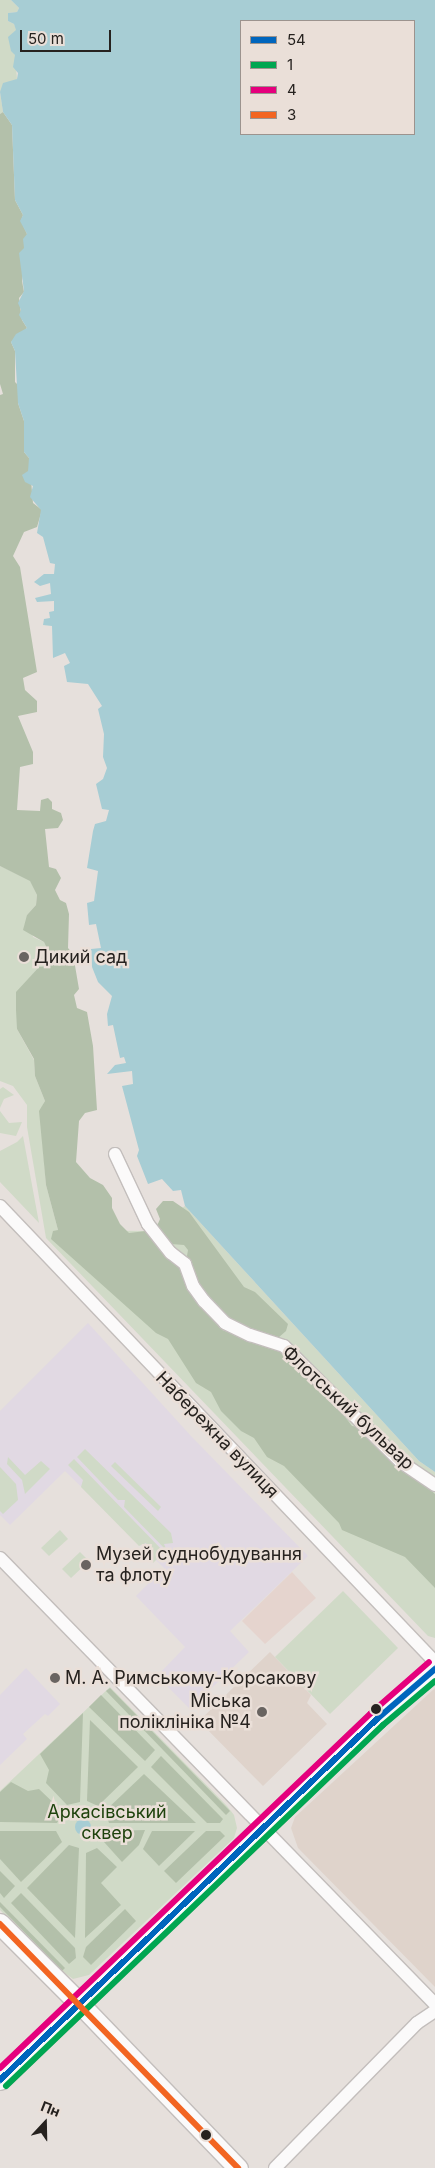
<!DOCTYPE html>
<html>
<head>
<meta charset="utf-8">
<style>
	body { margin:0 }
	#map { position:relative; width:435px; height:2168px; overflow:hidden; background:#e6e0dc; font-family:Inter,sans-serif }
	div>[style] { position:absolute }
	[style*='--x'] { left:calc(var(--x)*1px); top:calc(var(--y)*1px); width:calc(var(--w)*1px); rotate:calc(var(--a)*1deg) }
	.built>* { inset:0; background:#dfd3cb }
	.industrial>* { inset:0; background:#e5d4ce }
	.education>* { inset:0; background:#e1d9e3 }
	.green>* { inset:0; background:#d0dac7 }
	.forest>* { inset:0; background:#b3c0aa }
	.water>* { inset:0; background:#a7cdd4 }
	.round { border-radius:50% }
	.roads { filter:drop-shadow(1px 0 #c3bebc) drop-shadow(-1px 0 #c3bebc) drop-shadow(0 1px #c3bebc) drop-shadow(0 -1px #c3bebc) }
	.minor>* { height:12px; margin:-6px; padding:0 6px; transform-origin:6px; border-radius:6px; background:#fbfafa }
	.primary>* { height:19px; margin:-9.5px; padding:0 9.5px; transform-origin:9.5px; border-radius:9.5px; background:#fbfafa }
	.trunk>* { height:20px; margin:-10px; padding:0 10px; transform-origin:10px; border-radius:10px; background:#fbfafa }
	.bus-1>* { height:6px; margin:-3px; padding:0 3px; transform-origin:3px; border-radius:3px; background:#0065bd }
	.bus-2>* { height:6px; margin:-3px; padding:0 3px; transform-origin:3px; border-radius:3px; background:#00a651 }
	.bus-3>* { height:6px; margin:-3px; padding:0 3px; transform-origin:3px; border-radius:3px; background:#e5007d }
	.bus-4>* { height:6px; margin:-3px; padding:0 3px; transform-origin:3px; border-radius:3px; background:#f26522 }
	.dots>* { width:14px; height:14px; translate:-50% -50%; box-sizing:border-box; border:2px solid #eadfd8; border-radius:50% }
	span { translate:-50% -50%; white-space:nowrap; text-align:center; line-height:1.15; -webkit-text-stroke:5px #eadfd8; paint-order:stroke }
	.poi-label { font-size:18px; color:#26221f }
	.left { translate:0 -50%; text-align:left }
	.right { translate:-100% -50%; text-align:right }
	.street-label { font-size:18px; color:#26221f }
	.park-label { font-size:18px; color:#1e420c }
	.legend { position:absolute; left:240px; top:20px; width:175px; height:115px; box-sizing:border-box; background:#eadfd8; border:1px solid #9c938e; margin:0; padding:6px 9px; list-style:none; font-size:15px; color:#26221f }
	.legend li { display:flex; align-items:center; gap:10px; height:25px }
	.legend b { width:25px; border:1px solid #9c938e }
	.north { position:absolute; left:20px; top:2098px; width:50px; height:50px; -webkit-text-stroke:4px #eadfd8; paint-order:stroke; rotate:21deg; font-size:14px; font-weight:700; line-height:20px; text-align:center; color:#26221f }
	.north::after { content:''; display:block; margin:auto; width:18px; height:22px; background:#26221f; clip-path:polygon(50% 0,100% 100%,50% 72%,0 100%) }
	.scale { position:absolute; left:20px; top:30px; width:91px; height:22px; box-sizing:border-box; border:2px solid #26221f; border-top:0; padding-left:6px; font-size:15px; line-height:18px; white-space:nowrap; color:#26221f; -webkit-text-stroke:4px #eadfd8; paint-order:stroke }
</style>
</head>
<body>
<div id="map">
	<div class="built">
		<i style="clip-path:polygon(270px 1652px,311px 1695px,307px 1703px,327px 1724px,263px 1786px,199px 1721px)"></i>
		<i style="clip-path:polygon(435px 1688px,435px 1987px,298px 1848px,291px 1828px,295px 1817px)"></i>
	</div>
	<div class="industrial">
		<i style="clip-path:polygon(292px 1572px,316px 1598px,265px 1644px,242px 1621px)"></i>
	</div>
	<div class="education">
		<i style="clip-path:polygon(88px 1323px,191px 1436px,308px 1556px,230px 1631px,249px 1652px,190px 1709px,157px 1676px,185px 1647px,136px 1596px,164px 1568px,65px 1471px,10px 1525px,0 1515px,0 1411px)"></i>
		<i style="clip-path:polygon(26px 1668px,60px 1704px,48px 1716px,45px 1714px,23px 1734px,27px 1739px,0 1765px,0 1695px)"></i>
	</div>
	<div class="green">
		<i style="clip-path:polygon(0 0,11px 0,19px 8px,17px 12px,8px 13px,8px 21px,14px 24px,17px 31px,13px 33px,17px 79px,0 92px,3px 112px,0 114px)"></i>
		<i style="clip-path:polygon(0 866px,30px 880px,37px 895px,36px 905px,27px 915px,33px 937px,44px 942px,49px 953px,48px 966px,39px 967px,17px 992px,17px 1029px,34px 1060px,35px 1076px,45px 1101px,40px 1111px,46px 1185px,58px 1230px,146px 1231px,185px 1206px,419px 1461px,435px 1472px,435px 1638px,428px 1636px,46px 1238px,27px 1127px,27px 1105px,13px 1086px,0 1081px)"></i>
		<i style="clip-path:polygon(3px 1087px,14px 1095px,4px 1099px,0 1108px,0 1089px)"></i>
		<i style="clip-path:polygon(0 1111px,9px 1123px,22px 1122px,16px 1136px,0 1133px)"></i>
		<i style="clip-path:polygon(23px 1136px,39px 1223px,0 1182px,0 1151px,17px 1142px)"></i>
		<i style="clip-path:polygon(85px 1449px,171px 1533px,173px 1543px,164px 1544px,167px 1551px,124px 1507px,125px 1500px,118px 1500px,77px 1457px)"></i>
		<i style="clip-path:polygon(8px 1457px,25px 1475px,41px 1461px,50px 1469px,25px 1494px,22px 1480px,7px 1464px)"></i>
		<i style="clip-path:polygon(74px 1459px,164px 1552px,153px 1563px,146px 1543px,139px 1546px,81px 1487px,83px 1480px,68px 1465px)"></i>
		<i style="clip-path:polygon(115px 1462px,161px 1507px,158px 1511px,111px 1466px)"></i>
		<i style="clip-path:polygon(0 1467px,16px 1484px,18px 1500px,3px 1514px,0 1511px)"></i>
		<i style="clip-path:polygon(60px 1530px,68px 1539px,49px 1556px,41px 1548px)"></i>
		<i style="clip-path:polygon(80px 1552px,89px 1561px,71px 1578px,62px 1569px)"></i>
		<i style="clip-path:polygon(343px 1591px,398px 1648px,330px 1714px,275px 1657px)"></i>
		<i style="clip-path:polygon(110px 1687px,227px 1806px,234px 1815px,237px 1828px,234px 1838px,89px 1975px,73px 1979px,58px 1968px,0 1910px,0 1791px)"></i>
	</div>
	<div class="forest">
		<i style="clip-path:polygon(3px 112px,12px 125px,15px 200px,23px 215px,21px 221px,27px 234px,22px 281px,24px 292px,19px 298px,22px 320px,27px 328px,11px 342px,15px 351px,15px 382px,19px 386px,18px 403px,24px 421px,24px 452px,29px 458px,33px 503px,42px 510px,37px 527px,24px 532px,13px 556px,20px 567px,37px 672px,23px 678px,25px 690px,37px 701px,37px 712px,18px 716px,33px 752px,33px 764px,20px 767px,17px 810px,40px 811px,41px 800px,48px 798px,52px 802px,52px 809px,61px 813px,63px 820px,58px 828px,45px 829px,49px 867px,56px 869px,61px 878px,55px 890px,60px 900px,66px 903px,69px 914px,68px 948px,73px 954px,79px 989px,74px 995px,77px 1008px,87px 1012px,93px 1046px,97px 1110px,85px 1113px,79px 1121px,76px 1162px,90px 1178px,103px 1185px,112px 1198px,112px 1208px,120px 1224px,129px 1233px,146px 1231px,184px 1269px,218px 1318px,222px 1330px,282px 1350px,319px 1385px,320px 1392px,335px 1404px,352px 1426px,359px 1427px,435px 1494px,435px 1588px,405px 1557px,342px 1530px,339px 1523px,284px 1466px,267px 1457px,254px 1438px,241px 1431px,221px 1411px,211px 1392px,196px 1383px,168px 1339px,156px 1333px,51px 1239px,53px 1231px,58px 1230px,46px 1185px,39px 1111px,45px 1101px,35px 1076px,34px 1059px,17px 1029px,16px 1010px,16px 992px,39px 967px,47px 966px,49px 953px,44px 942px,23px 930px,27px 915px,36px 905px,37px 895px,30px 881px,0 866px,0 395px,3px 394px,0 384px,0 114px)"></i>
		<i style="clip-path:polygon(163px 1201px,173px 1201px,189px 1212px,244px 1287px,255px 1292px,288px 1324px,286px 1331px,278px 1338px,236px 1325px,208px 1301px,197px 1284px,187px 1256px,188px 1250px,184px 1245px,171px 1244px,157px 1226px,160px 1219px,156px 1209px)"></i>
		<i style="clip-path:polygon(110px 1688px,230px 1811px,226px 1815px,106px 1691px)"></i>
		<i style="clip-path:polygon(101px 1695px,155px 1750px,145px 1761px,89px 1707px)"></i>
		<i style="clip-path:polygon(83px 1713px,80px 1802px,67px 1805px,46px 1783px,49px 1770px,40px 1754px)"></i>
		<i style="clip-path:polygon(90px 1720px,138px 1767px,98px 1806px,87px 1801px)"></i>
		<i style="clip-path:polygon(161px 1756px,223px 1819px,220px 1823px,207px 1823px,151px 1767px)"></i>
		<i style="clip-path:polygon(144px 1774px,196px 1823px,109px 1823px,105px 1811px)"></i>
		<i style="clip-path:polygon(11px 1782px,28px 1791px,39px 1789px,63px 1812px,57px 1823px,0 1822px,0 1792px)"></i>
		<i style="clip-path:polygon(145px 1830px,139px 1845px,122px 1862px,104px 1842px,110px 1831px)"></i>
		<i style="clip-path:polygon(0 1831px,56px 1831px,62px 1842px,21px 1882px,0 1859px)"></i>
		<i style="clip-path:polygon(152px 1831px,195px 1831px,159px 1866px,143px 1849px)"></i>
		<i style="clip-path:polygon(206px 1831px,220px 1831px,225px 1836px,176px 1883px,164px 1871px)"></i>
		<i style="clip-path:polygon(69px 1845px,79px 1848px,75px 1938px,27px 1888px)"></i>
		<i style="clip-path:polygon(97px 1848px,117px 1867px,101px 1883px,121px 1905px,85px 1938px,86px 1853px)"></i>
		<i style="clip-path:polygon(0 1871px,15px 1886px,4px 1898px,0 1893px)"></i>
		<i style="clip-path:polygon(21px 1893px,75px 1948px,76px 1958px,69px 1964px,11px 1903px)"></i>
		<i style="clip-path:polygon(0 1902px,65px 1968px,62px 1971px,0 1907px)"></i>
		<i style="clip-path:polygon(125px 1909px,136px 1921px,91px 1965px,83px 1957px,86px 1947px)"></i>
	</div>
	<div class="water">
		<i style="clip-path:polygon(evenodd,11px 0,435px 0,435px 1472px,419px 1461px,185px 1206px,181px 1190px,173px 1191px,162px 1179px,148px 1184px,137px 1156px,139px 1150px,122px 1086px,133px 1084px,132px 1071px,107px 1074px,115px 1065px,126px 1063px,124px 1057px,120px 1058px,113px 1025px,108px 1026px,107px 1014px,112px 996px,98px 982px,92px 967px,91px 949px,101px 948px,96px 924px,89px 925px,87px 903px,94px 901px,98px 871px,87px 868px,93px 831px,95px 824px,106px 821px,109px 810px,102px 809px,96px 784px,103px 779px,107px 768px,103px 757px,104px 734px,98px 709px,102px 706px,88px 684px,67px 682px,64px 666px,70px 663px,65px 653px,53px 658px,52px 626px,43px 625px,44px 619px,50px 618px,49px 612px,54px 611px,54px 601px,37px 602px,35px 598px,51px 594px,50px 583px,40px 586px,34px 582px,44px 574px,54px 574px,55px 564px,50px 563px,43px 537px,37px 533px,41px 510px,30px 497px,33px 486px,25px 482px,22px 475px,28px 471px,29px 458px,24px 452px,24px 421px,18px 403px,15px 351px,11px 342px,16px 334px,27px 328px,19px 315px,21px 310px,18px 303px,24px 291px,19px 253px,24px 248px,23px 239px,27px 234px,20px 221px,23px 215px,15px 200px,12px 125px,3px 112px,0 92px,3px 83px,17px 79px,18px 73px,13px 67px,15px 55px,11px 51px,8px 37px,16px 30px,14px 24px,8px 21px,8px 13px,17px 12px,19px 8px,11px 0,414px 21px,414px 134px,241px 134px,241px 21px,414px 21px)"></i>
		<i class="round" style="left:75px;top:1819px;width:16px;height:16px"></i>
	</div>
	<div class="roads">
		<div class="minor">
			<i style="--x:115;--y:1154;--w:77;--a:64.8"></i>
			<i style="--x:148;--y:1224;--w:37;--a:52"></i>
			<i style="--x:171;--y:1253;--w:18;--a:38"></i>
			<i style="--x:185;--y:1264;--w:23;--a:70"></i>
			<i style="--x:193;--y:1286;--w:19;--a:54"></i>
			<i style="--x:204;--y:1301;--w:30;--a:46"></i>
			<i style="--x:225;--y:1323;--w:28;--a:26"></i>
			<i style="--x:250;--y:1335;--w:36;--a:18"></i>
			<i style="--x:284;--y:1346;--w:165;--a:44.8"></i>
			<i style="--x:401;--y:1462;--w:41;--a:34.1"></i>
			<i style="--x:0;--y:1206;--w:630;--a:46.35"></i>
			<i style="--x:0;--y:1558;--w:623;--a:45.72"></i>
			<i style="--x:275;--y:2168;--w:203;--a:-45.6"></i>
			<i style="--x:417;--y:2023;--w:22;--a:-34"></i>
		</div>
		<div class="primary">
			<i style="--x:80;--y:2004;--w:228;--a:46.1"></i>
		</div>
		<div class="trunk">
			<i style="--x:0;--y:1924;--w:113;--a:45"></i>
			<i style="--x:0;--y:2080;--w:522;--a:-43.76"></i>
			<i style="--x:377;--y:1719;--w:77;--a:-40.8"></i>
		</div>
	</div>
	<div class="bus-1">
		<i style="--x:0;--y:2080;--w:522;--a:-43.76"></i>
		<i style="--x:377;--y:1719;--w:77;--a:-40.8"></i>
	</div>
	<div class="bus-2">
		<i style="--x:6;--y:2086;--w:522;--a:-43.76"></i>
		<i style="--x:383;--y:1725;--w:68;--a:-40.2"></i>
	</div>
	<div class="bus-3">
		<i style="--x:0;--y:2068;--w:513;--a:-43.74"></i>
		<i style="--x:371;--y:1713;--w:77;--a:-41.3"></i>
	</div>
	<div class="bus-4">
		<i style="--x:0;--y:1924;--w:341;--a:45.7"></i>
	</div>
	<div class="dots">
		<i style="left:24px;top:957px;background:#696461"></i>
		<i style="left:86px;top:1565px;background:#696461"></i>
		<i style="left:55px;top:1678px;background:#696461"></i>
		<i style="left:376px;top:1709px;background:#26221f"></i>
		<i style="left:262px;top:1712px;background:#696461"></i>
		<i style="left:206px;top:2135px;background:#26221f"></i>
	</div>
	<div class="poi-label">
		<span class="left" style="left:34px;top:957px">Дикий сад</span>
		<span class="left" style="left:96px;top:1565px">Музей суднобудування<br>та флоту</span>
		<span class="left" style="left:65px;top:1678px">М. А. Римському-Корсакову</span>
		<span class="right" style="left:251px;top:1712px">Міська<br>поліклініка №4</span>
	</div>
	<div class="street-label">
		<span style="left:348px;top:1408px;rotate:43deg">Флотський бульвар</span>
		<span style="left:217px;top:1435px;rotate:46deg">Набережна вулиця</span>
	</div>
	<div class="park-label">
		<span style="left:107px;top:1823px">Аркасівський<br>сквер</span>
	</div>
	<ul class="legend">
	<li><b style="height:6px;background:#0065bd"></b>54</li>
	<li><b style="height:6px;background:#00a651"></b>1</li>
	<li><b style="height:6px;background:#e5007d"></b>4</li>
	<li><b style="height:6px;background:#f26522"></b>3</li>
	</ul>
	<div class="north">Пн</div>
	<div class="scale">50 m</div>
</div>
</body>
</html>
